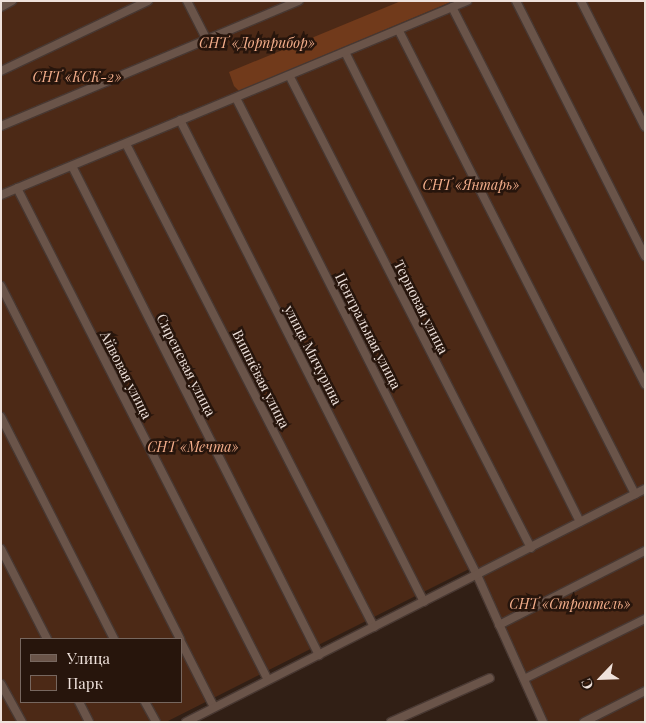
<!DOCTYPE html>
<html>
<head>
<meta charset="utf-8">
<style>
	body { margin:0 }
	#map { position:relative; width:646px; height:723px; overflow:hidden; background:#311f15; font-family:"Playfair Display",serif }
	div>[style] { position:absolute }
	[style*='--x'] { left:calc(var(--x)*1px); top:calc(var(--y)*1px); width:calc(var(--w)*1px); rotate:calc(var(--a)*1deg) }
	.green>* { inset:0; background:#4c2916 }
	.forest>* { inset:0; background:#713a1b }
	.roads { filter:drop-shadow(1px 0 #483832) drop-shadow(-1px 0 #483832) drop-shadow(0 1px #483832) drop-shadow(0 -1px #483832) }
	.minor>* { height:8px; margin:-4px; padding:0 4px; transform-origin:4px; border-radius:4px; background:#6a5449 }
	span { translate:-50% -50%; white-space:nowrap; text-align:center; line-height:1.15; -webkit-text-stroke:5px #27150c; paint-order:stroke }
	.park-label { font-size:14px; color:#f4ae8b; font-style:italic }
	.street-label { font-size:14px; color:#eee1db }
	.frame { position:absolute; inset:0; border:2px solid #eee1db; pointer-events:none }
	.legend { position:absolute; left:20px; top:638px; width:162px; height:65px; box-sizing:border-box; background:#27150c; border:1px solid #77675f; margin:0; padding:6px 9px; list-style:none; font-size:15px; color:#eee1db }
	.legend li { display:flex; align-items:center; gap:10px; height:25px }
	.legend b { width:25px; border:1px solid #77675f }
	.north { position:absolute; left:576px; top:653px; width:50px; height:50px; -webkit-text-stroke:4px #27150c; paint-order:stroke; rotate:246deg; font-size:14px; font-weight:700; line-height:20px; text-align:center; color:#eee1db }
	.north::after { content:''; display:block; margin:auto; width:18px; height:22px; background:#eee1db; clip-path:polygon(50% 0,100% 100%,50% 72%,0 100%) }
</style>
</head>
<body>
<div id="map">
	<div class="green">
		<i style="clip-path:polygon(evenodd,1px 1px,645px 1px,645px 722px,542px 722px,471px 568px,166px 722px,1px 722px,1px 1px,21px 639px,181px 639px,181px 702px,21px 702px,21px 639px)"></i>
	</div>
	<div class="forest">
		<i style="clip-path:polygon(401px 1px,453px 1px,239px 91px,234px 86px,229px 72px)"></i>
	</div>
	<div class="roads">
		<div class="minor">
			<i style="--x:187;--y:1;--w:46;--a:62.9"></i>
			<i style="--x:516;--y:1;--w:286;--a:63.2"></i>
			<i style="--x:581;--y:1;--w:141;--a:63.1"></i>
			<i style="--x:1;--y:7;--w:13;--a:-29"></i>
			<i style="--x:452;--y:7;--w:424;--a:62.9"></i>
			<i style="--x:399;--y:31;--w:520;--a:62.99"></i>
			<i style="--x:346;--y:54;--w:523;--a:63.43"></i>
			<i style="--x:1;--y:71;--w:163;--a:-25.5"></i>
			<i style="--x:290;--y:77;--w:529;--a:62.9"></i>
			<i style="--x:236;--y:98;--w:534;--a:63.2"></i>
			<i style="--x:477;--y:575;--w:161;--a:65.8"></i>
			<i style="--x:180;--y:120;--w:540;--a:63.15"></i>
			<i style="--x:1;--y:126;--w:323;--a:-22.8"></i>
			<i style="--x:126;--y:144;--w:543;--a:62.82"></i>
			<i style="--x:72;--y:166;--w:548;--a:63.2"></i>
			<i style="--x:17;--y:188;--w:552;--a:62.97"></i>
			<i style="--x:1;--y:195;--w:505;--a:-22.6"></i>
			<i style="--x:1;--y:286;--w:396;--a:63.1"></i>
			<i style="--x:1;--y:417;--w:249;--a:63"></i>
			<i style="--x:1;--y:549;--w:101;--a:62.9"></i>
			<i style="--x:499;--y:625;--w:164;--a:-26.9"></i>
			<i style="--x:181;--y:642;--w:73;--a:63.1"></i>
			<i style="--x:524;--y:679;--w:135;--a:-26.4"></i>
			<i style="--x:1;--y:684;--w:43;--a:61.1"></i>
			<i style="--x:79;--y:702;--w:22;--a:63"></i>
			<i style="--x:145;--y:702;--w:23;--a:61"></i>
			<i style="--x:186;--y:722;--w:515;--a:-26.91"></i>
			<i style="--x:391;--y:722;--w:108;--a:-24"></i>
			<i style="--x:584;--y:722;--w:68;--a:-26.9"></i>
		</div>
	</div>
	<div class="park-label">
		<span style="left:257px;top:43px">СНТ «Дорприбор»</span>
		<span style="left:77px;top:77px">СНТ «КСК-2»</span>
		<span style="left:471px;top:185px">СНТ «Янтарь»</span>
		<span style="left:193px;top:447px">СНТ «Мечта»</span>
		<span style="left:570px;top:604px">СНТ «Строитель»</span>
	</div>
	<div class="street-label">
		<span style="left:421px;top:307px;rotate:63deg">Терновая улица</span>
		<span style="left:368px;top:331px;rotate:63deg">Центральная улица</span>
		<span style="left:313px;top:355px;rotate:63deg">улица Мичурина</span>
		<span style="left:186px;top:365px;rotate:63deg">Сиреневая улица</span>
		<span style="left:126px;top:375px;rotate:63deg">Айвовая улица</span>
		<span style="left:261px;top:379px;rotate:63deg">Вишнёвая улица</span>
	</div>
	<div class="frame"></div>
	<ul class="legend">
	<li><b style="height:6px;background:#6a5449"></b>Улица</li>
	<li><b style="height:14px;background:#4c2916"></b>Парк</li>
	</ul>
	<div class="north">С</div>
</div>
</body>
</html>
